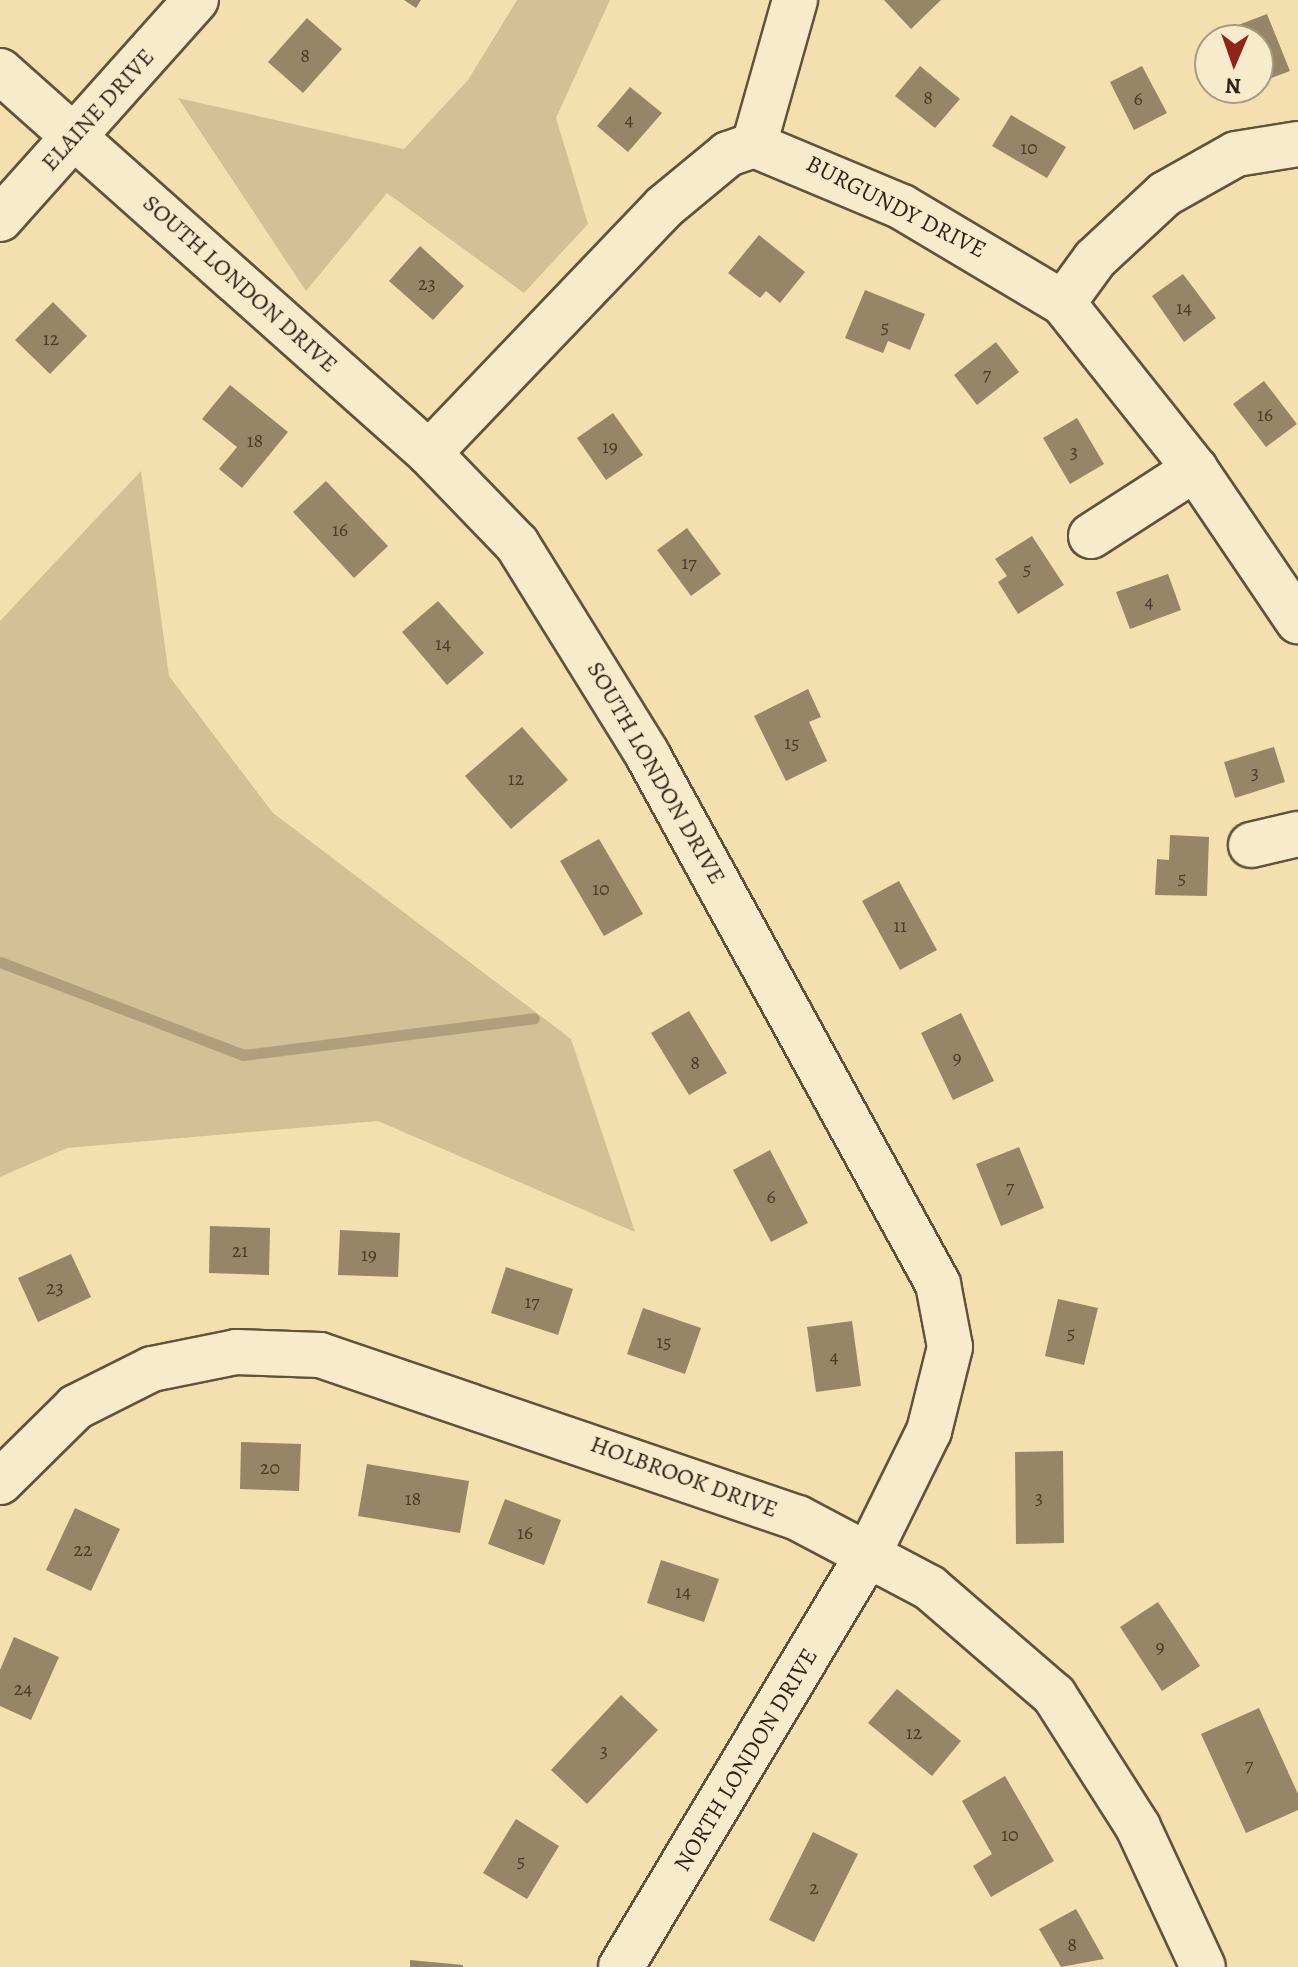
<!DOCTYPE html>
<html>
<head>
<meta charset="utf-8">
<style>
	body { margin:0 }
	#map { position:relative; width:1298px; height:1967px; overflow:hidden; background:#f4e0af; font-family:Alegreya,serif }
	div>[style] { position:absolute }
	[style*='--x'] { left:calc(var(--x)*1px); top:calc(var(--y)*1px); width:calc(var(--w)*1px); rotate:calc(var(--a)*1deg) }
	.green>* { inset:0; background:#d3c095 }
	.stream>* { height:11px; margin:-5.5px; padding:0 5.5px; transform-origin:5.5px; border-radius:5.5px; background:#b19f7b }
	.building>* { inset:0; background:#968566 }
	.roads { filter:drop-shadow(2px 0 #61523d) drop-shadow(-2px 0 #61523d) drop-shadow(0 2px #61523d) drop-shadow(0 -2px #61523d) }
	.minor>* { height:44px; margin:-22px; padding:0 22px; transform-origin:22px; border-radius:22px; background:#f8ebcb }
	span { translate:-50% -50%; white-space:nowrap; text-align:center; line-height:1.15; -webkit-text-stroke:6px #f8ebcb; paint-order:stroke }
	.number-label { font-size:20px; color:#4a3b2b }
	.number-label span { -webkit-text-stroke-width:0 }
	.street-label { font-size:24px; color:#302217 }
	.north { position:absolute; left:1194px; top:24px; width:80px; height:80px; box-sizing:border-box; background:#f8ebcb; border:2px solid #a89b83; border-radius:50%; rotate:182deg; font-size:22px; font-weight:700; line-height:32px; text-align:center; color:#302217 }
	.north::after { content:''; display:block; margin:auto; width:28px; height:36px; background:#8f2418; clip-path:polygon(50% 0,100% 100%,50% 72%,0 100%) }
</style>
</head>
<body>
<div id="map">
	<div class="green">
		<i style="clip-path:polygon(517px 0,610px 0,556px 118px,588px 224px,524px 293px,387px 193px,306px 291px,178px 98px,404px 149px,468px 80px)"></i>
		<i style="clip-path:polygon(141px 471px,169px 676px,273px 813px,571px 1039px,635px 1232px,378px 1121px,67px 1148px,0 1177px,0 621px)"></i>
	</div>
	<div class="stream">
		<i style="--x:0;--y:962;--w:260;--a:20.9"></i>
		<i style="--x:243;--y:1055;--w:293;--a:-7.2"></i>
	</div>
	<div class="building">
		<i style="clip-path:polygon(404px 0,421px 0,416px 8px)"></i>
		<i style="clip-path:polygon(884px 0,941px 0,911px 29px)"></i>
		<i style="clip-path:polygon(1267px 14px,1290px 71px,1258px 83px,1258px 40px,1230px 40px,1237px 37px,1233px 27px)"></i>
		<i style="clip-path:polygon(307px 18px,342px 49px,303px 93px,268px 62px)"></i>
		<i style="clip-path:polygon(920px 66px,960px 99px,935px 128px,895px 96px)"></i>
		<i style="clip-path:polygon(1142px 66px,1167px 113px,1134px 130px,1110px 82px)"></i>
		<i style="clip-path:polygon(630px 87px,662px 113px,628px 152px,597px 126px)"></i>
		<i style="clip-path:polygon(1011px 115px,1066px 147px,1047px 178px,992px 146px)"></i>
		<i style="clip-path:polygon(759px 235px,805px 272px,780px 303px,766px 291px,760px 298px,728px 273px)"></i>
		<i style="clip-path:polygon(420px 246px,464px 286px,433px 320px,389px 281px)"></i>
		<i style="clip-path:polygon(1183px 274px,1216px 318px,1184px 342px,1152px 296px)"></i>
		<i style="clip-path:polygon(865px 290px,925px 314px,910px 350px,888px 341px,883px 353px,845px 338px)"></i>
		<i style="clip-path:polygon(53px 302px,87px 336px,50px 374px,15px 340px)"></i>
		<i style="clip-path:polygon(996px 342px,1019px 372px,977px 405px,954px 375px)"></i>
		<i style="clip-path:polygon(1264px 381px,1297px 424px,1266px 447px,1233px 404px)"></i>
		<i style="clip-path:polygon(230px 385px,288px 432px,242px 488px,219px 469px,237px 447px,202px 419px)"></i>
		<i style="clip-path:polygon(613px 413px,643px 455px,606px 480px,577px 438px)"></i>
		<i style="clip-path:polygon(1077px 418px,1104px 464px,1070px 484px,1043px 438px)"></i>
		<i style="clip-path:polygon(326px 481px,388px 546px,354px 578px,293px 512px)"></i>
		<i style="clip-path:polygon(687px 528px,721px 574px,691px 596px,657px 550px)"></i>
		<i style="clip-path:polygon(1032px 536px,1064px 585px,1018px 614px,998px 582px,1007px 576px,995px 559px)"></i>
		<i style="clip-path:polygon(1168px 574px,1181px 610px,1130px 629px,1116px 592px)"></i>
		<i style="clip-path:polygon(438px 601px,484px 653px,447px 685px,402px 632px)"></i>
		<i style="clip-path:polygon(808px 689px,821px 717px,809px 722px,827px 761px,786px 781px,754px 716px)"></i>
		<i style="clip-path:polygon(522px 727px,568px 780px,511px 829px,465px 776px)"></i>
		<i style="clip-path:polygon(1274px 747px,1285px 782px,1235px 798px,1224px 762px)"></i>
		<i style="clip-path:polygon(1170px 835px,1209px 837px,1207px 896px,1155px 895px,1157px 859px,1169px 860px)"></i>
		<i style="clip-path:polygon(599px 839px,643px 914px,604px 936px,560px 861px)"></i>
		<i style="clip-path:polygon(899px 881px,937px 950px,900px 970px,862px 901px)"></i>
		<i style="clip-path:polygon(689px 1011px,727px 1073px,689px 1095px,651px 1033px)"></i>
		<i style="clip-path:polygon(961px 1013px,994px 1081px,953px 1100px,921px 1033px)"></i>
		<i style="clip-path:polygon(1019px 1147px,1044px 1208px,1001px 1226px,976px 1164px)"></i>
		<i style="clip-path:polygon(770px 1150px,808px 1223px,771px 1242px,733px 1170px)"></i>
		<i style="clip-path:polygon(210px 1226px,270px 1228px,269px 1275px,209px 1273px)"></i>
		<i style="clip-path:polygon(340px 1230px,400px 1233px,398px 1277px,338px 1275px)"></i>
		<i style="clip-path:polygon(71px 1254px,91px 1297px,38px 1322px,18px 1278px)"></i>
		<i style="clip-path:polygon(506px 1267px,573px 1289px,558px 1335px,491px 1313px)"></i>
		<i style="clip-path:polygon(1058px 1299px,1098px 1308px,1084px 1365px,1045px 1356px)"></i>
		<i style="clip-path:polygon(643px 1308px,701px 1328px,685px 1374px,627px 1354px)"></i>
		<i style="clip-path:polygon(852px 1321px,861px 1386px,816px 1392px,807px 1327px)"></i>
		<i style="clip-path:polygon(241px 1442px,301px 1444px,299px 1491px,240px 1489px)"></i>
		<i style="clip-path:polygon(1063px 1451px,1064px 1543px,1016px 1544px,1015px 1452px)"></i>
		<i style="clip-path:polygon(367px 1464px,469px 1481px,460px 1533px,358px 1516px)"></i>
		<i style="clip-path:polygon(505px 1499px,561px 1520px,544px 1565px,488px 1544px)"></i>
		<i style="clip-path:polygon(75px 1508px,120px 1529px,91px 1591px,46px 1570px)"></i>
		<i style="clip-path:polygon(661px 1560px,719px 1579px,704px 1622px,647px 1603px)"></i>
		<i style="clip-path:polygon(1158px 1602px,1200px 1666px,1162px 1691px,1120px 1627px)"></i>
		<i style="clip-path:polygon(14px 1637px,59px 1657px,31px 1720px,0 1706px,0 1670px)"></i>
		<i style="clip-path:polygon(897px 1689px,961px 1741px,932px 1776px,868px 1723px)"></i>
		<i style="clip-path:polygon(621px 1695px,658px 1730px,587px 1804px,551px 1770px)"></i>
		<i style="clip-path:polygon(1259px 1708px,1298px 1794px,1298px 1810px,1246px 1833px,1201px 1734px)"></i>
		<i style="clip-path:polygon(1005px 1776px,1054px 1861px,991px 1897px,973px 1866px,992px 1854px,962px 1801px)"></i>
		<i style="clip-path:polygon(516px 1819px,559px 1846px,527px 1899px,483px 1873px)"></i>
		<i style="clip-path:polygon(813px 1832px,858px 1854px,814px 1942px,769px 1920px)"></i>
		<i style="clip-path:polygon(1076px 1909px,1104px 1959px,1061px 1967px,1039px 1929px)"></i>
		<i style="clip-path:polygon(410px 1960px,463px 1965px,463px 1967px,410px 1967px)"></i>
	</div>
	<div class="roads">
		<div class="minor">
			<i style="--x:0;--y:71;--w:574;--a:41.68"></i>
			<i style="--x:429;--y:453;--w:127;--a:46"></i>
			<i style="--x:517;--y:544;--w:247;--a:58.2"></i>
			<i style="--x:647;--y:754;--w:605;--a:61.23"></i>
			<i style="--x:938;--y:1284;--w:64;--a:79.2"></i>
			<i style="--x:950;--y:1347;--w:87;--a:104"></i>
			<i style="--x:929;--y:1431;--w:134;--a:116.2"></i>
			<i style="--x:870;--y:1551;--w:485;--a:120.9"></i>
			<i style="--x:754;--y:145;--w:151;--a:-74.2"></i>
			<i style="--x:0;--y:219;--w:294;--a:-48.2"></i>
			<i style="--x:1063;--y:303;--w:54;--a:-54"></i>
			<i style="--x:1095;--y:259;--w:96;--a:-42.9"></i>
			<i style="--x:1165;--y:194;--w:81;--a:-29.4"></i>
			<i style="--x:1236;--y:154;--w:63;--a:-9.2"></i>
			<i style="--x:429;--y:453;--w:340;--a:-46.3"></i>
			<i style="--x:664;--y:207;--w:83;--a:-39.6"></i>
			<i style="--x:728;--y:154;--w:28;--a:-19"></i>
			<i style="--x:754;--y:145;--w:160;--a:22.7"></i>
			<i style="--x:902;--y:207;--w:187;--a:30.8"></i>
			<i style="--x:1063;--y:303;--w:212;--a:51.5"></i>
			<i style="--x:1195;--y:469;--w:184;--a:55.9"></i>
			<i style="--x:1091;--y:536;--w:124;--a:-32.8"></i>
			<i style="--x:1251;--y:845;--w:48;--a:-13.2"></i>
			<i style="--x:0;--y:1482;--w:107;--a:-44.6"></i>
			<i style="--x:76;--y:1407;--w:85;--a:-26.6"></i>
			<i style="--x:152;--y:1369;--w:86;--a:-11.4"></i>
			<i style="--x:236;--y:1352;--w:84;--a:2"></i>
			<i style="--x:320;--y:1355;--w:505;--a:18.83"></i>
			<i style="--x:798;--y:1518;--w:149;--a:27.9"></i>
			<i style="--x:930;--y:1588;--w:164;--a:40.8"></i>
			<i style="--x:1054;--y:1695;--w:156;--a:57.5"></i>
			<i style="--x:1138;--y:1827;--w:154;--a:65.1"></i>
		</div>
	</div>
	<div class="number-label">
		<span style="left:305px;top:55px">8</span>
		<span style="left:928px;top:97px">8</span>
		<span style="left:1138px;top:98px">6</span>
		<span style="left:629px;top:119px">4</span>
		<span style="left:1029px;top:147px">10</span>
		<span style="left:427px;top:283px">23</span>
		<span style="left:1184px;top:307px">14</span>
		<span style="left:885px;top:326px">5</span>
		<span style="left:51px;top:338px">12</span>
		<span style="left:987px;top:373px">7</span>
		<span style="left:1265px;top:414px">16</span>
		<span style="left:255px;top:440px">18</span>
		<span style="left:610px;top:446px">19</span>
		<span style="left:1074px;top:451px">3</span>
		<span style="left:340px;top:529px">16</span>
		<span style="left:689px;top:562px">17</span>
		<span style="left:1027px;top:568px">5</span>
		<span style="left:1149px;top:601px">4</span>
		<span style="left:443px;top:643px">14</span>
		<span style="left:792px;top:742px">15</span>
		<span style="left:1255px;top:772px">3</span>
		<span style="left:516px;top:778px">12</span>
		<span style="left:1182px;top:877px">5</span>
		<span style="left:601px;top:888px">10</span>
		<span style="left:900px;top:925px">11</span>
		<span style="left:957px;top:1057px">9</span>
		<span style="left:695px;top:1062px">8</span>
		<span style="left:1010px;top:1186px">7</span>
		<span style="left:771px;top:1196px">6</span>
		<span style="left:240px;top:1250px">21</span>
		<span style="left:369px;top:1254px">19</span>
		<span style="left:55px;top:1287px">23</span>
		<span style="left:532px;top:1301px">17</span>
		<span style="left:1071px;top:1332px">5</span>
		<span style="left:664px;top:1341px">15</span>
		<span style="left:834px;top:1356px">4</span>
		<span style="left:270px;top:1467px">20</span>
		<span style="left:1039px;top:1497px">3</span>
		<span style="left:413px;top:1498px">18</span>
		<span style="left:525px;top:1532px">16</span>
		<span style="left:83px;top:1549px">22</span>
		<span style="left:683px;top:1591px">14</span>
		<span style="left:1160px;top:1646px">9</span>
		<span style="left:23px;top:1688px">24</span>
		<span style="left:914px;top:1732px">12</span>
		<span style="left:604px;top:1750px">3</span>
		<span style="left:1249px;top:1764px">7</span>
		<span style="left:1010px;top:1834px">10</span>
		<span style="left:521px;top:1860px">5</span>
		<span style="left:814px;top:1887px">2</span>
		<span style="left:1072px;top:1944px">8</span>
	</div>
	<div class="street-label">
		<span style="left:98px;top:110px;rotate:-48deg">ELAINE DRIVE</span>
		<span style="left:896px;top:207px;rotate:27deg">BURGUNDY DRIVE</span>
		<span style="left:240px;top:284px;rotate:42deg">SOUTH LONDON DRIVE</span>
		<span style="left:656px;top:773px;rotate:60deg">SOUTH LONDON DRIVE</span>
		<span style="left:684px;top:1477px;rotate:20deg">HOLBROOK DRIVE</span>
		<span style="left:746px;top:1760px;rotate:-59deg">NORTH LONDON DRIVE</span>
	</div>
	<div class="north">N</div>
</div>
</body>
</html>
